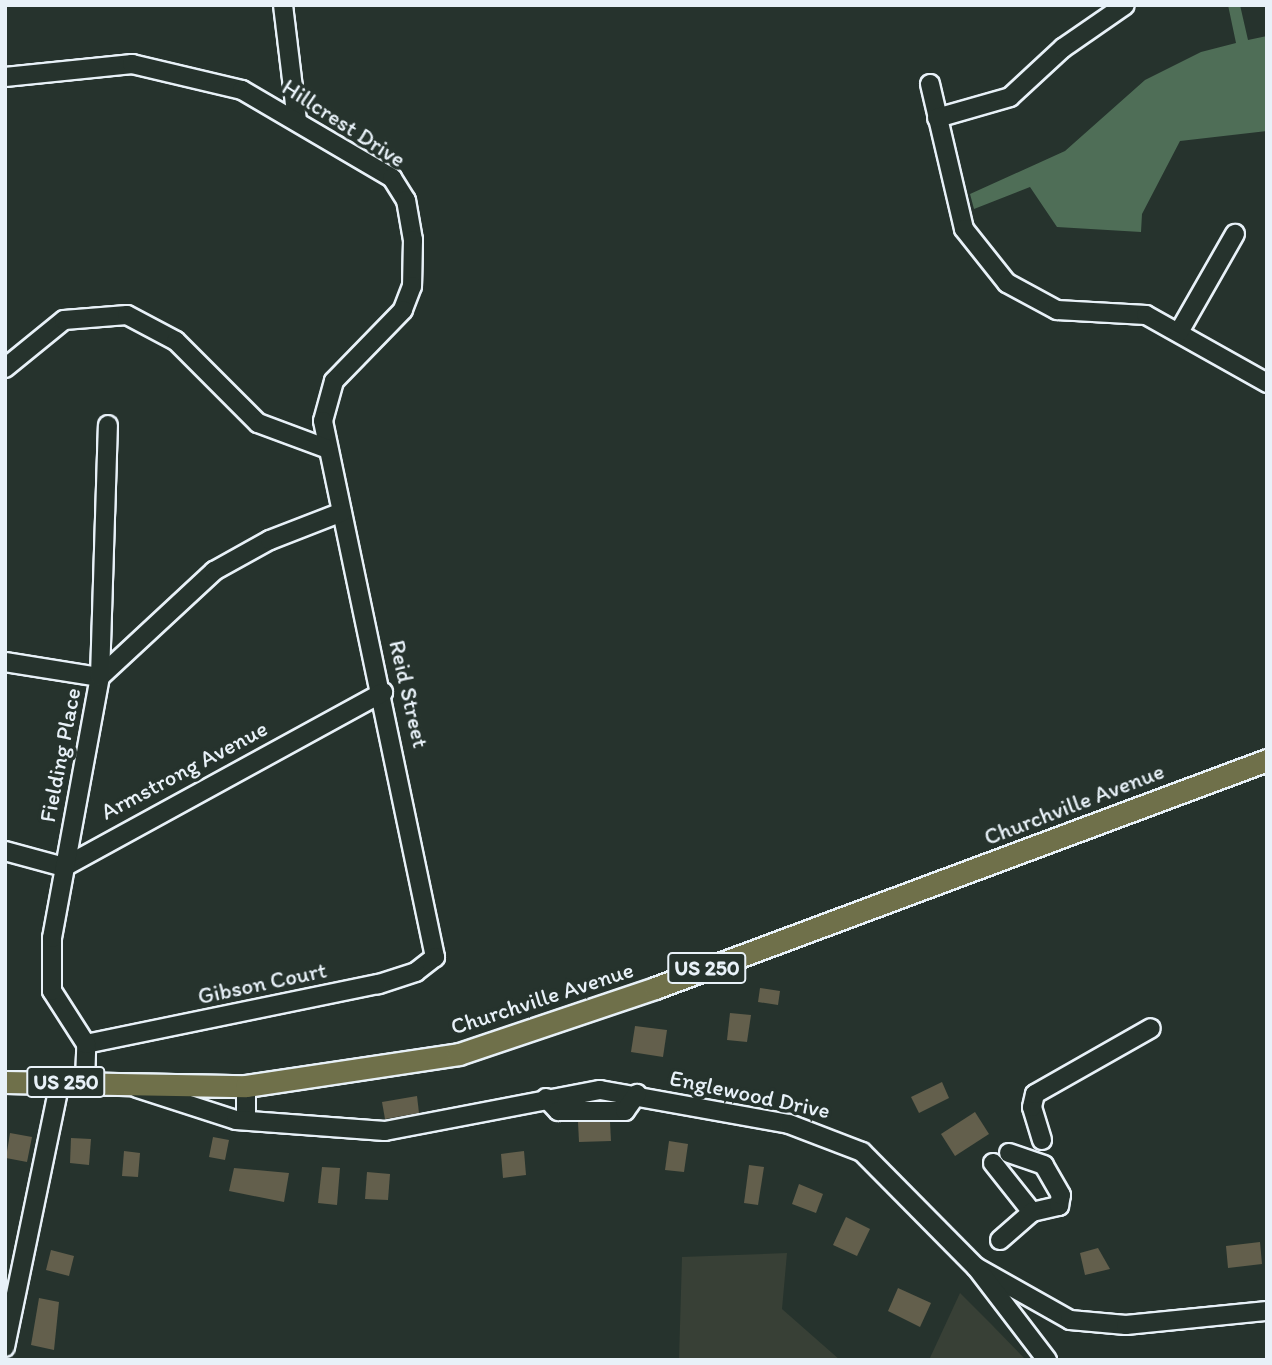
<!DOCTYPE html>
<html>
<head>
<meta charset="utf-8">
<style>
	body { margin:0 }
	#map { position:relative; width:1272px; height:1365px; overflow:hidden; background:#26332d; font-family:Itim,sans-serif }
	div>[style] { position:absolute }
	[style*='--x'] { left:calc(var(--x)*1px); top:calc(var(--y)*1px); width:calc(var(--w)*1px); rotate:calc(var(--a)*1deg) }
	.built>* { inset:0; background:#384036 }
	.green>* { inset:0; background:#4f6e57 }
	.building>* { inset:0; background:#635f4c }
	.roads { filter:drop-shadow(2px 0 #e8f1f8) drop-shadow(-2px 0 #e8f1f8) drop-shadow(0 2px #e8f1f8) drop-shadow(0 -2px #e8f1f8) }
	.minor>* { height:18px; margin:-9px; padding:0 9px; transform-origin:9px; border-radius:9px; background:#26332d }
	.major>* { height:21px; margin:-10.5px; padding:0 10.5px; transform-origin:10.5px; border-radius:10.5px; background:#6f704a }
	span { translate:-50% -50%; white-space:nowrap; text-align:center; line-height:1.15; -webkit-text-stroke:7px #26332d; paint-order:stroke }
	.shield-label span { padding:2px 5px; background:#26332d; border:2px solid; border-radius:5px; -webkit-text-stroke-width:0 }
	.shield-label { font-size:21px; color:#e8f1f8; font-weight:700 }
	.street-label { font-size:23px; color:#e8f1f8 }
	.frame { position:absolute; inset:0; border:7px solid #e8f1f8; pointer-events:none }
</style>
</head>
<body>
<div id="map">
	<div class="built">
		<i style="clip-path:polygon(787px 1253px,782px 1309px,840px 1360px,679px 1360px,682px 1257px)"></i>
		<i style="clip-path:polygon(960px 1293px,991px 1324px,1026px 1360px,929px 1360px)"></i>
	</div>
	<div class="green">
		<i style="clip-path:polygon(1228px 5px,1240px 5px,1248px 40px,1267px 36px,1267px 131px,1180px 141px,1142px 214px,1141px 232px,1057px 227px,1030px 187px,974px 209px,970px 194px,1065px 151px,1145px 80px,1201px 52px,1236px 43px)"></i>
	</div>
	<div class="building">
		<i style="clip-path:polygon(760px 988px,780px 991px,778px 1005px,758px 1002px)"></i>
		<i style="clip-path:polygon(730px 1013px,751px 1015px,747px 1042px,727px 1040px)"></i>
		<i style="clip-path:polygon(635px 1026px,667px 1030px,663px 1057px,631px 1052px)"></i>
		<i style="clip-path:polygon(942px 1082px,949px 1098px,919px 1113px,911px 1097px)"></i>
		<i style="clip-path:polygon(417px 1096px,419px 1113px,385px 1119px,382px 1102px)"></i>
		<i style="clip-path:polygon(975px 1112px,989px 1134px,955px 1156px,941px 1134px)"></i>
		<i style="clip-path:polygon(578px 1122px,610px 1122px,611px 1141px,579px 1142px)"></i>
		<i style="clip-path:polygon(10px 1133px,32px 1137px,27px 1162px,6px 1158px)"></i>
		<i style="clip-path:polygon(213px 1137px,229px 1140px,225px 1160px,209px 1157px)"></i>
		<i style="clip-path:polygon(71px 1138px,91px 1139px,89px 1165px,70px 1163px)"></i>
		<i style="clip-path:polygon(669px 1141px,688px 1144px,684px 1172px,665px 1170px)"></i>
		<i style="clip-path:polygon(124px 1151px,140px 1153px,138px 1177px,122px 1176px)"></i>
		<i style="clip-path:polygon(524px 1151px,526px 1175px,503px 1178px,501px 1154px)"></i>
		<i style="clip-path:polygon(749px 1165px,764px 1167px,758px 1205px,744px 1203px)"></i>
		<i style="clip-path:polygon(322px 1167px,340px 1168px,337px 1205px,318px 1203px)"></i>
		<i style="clip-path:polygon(234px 1168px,289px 1173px,284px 1202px,229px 1191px)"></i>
		<i style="clip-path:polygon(367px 1172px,390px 1174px,388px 1200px,365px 1199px)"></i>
		<i style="clip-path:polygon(799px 1184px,823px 1194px,816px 1213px,792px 1204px)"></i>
		<i style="clip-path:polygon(846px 1217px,870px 1229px,857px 1256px,833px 1245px)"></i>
		<i style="clip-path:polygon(1260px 1242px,1262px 1264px,1228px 1268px,1226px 1246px)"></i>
		<i style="clip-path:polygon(1098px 1248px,1110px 1269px,1085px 1275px,1080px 1253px)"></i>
		<i style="clip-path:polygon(51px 1250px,74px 1256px,69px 1276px,46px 1270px)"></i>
		<i style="clip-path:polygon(898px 1288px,931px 1303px,920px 1327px,888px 1311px)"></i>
		<i style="clip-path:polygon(39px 1298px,59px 1302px,54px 1350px,31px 1345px)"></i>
	</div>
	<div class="roads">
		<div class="minor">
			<i style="--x:283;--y:5;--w:116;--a:83.1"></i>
			<i style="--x:5;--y:77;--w:128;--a:-5.8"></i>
			<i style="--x:132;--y:64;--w:113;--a:13.3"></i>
			<i style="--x:242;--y:90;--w:174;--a:30.4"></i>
			<i style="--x:392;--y:178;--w:26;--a:58"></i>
			<i style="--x:406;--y:200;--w:41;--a:80.1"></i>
			<i style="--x:413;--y:240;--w:46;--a:91.2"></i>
			<i style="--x:412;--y:286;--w:26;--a:111"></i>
			<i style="--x:403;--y:310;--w:99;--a:134.2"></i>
			<i style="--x:334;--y:381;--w:41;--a:105.4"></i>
			<i style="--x:323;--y:421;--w:548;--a:78.2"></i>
			<i style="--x:435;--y:957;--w:24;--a:142"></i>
			<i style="--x:416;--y:972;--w:40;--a:162"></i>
			<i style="--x:378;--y:984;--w:298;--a:168.4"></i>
			<i style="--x:930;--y:84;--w:149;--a:76.8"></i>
			<i style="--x:964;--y:229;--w:69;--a:51.5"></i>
			<i style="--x:1007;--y:283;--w:57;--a:28.4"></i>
			<i style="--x:1057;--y:310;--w:89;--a:3.2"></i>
			<i style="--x:1146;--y:315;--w:139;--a:29.3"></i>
			<i style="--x:937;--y:118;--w:76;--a:-16"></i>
			<i style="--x:1010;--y:97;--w:72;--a:-42.8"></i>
			<i style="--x:1063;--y:48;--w:75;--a:-34.7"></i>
			<i style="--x:1179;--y:332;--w:113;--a:-60.3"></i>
			<i style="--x:5;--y:368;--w:76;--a:-39.1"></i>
			<i style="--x:64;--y:320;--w:63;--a:-4.5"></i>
			<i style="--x:127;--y:315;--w:55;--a:28"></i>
			<i style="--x:176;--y:341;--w:116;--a:45"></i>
			<i style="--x:258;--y:423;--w:75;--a:20.4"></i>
			<i style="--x:5;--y:662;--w:96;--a:9"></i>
			<i style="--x:100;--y:677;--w:156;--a:-42.9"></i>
			<i style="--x:214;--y:571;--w:64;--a:-29"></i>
			<i style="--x:270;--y:540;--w:77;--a:-21.3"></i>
			<i style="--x:5;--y:851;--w:61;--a:15.2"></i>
			<i style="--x:64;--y:867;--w:364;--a:-28.7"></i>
			<i style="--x:85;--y:1082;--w:38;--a:-88"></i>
			<i style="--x:86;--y:1044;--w:63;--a:-122.7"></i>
			<i style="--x:52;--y:991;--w:53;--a:-90"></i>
			<i style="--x:52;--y:938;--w:265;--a:-79.6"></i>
			<i style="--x:100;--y:677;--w:252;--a:-88.2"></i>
			<i style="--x:246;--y:1086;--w:32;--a:90"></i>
			<i style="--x:137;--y:1088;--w:104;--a:17.9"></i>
			<i style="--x:236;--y:1120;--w:149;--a:4.2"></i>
			<i style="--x:385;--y:1131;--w:219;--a:-10.8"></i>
			<i style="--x:600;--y:1090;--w:192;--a:10.2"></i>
			<i style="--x:789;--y:1124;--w:78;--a:21"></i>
			<i style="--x:862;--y:1152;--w:162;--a:45.3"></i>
			<i style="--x:976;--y:1267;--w:108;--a:29.4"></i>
			<i style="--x:1070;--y:1320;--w:56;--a:5.1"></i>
			<i style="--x:1126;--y:1325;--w:142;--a:-5.7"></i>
			<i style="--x:546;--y:1098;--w:18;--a:47"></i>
			<i style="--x:558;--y:1111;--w:67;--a:0"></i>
			<i style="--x:625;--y:1111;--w:21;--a:-55"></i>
			<i style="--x:1042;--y:1140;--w:34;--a:-107"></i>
			<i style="--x:1032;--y:1107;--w:13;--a:-77"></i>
			<i style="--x:1035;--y:1094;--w:133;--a:-29.6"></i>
			<i style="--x:993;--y:1163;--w:63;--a:51.5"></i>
			<i style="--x:1032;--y:1212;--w:28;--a:-13"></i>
			<i style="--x:1059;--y:1206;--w:11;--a:-80"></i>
			<i style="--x:1061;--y:1195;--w:34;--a:-120"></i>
			<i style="--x:1044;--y:1165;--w:37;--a:-161"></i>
			<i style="--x:1000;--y:1240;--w:43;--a:-41.2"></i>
			<i style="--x:976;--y:1267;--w:117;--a:52.6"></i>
			<i style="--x:5;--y:1347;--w:271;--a:-78.3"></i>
		</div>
		<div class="major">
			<i style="--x:5;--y:1082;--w:241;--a:1"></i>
			<i style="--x:246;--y:1086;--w:215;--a:-8.5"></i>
			<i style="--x:459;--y:1054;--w:207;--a:-18.6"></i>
			<i style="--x:655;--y:988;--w:653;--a:-20.43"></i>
		</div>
	</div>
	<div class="shield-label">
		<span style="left:707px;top:968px">US 250</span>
		<span style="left:66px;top:1082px">US 250</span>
	</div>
	<div class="street-label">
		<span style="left:344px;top:123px;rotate:33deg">Hillcrest Drive</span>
		<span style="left:409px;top:694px;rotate:77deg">Reid Street</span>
		<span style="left:60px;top:755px;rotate:-79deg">Fielding Place</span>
		<span style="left:184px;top:770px;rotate:-28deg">Armstrong Avenue</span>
		<span style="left:1074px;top:804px;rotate:-21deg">Churchville Avenue</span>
		<span style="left:262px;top:983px;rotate:-12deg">Gibson Court</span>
		<span style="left:542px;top:998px;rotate:-18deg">Churchville Avenue</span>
		<span style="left:750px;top:1094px;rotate:12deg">Englewood Drive</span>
	</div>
	<div class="frame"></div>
</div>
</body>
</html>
